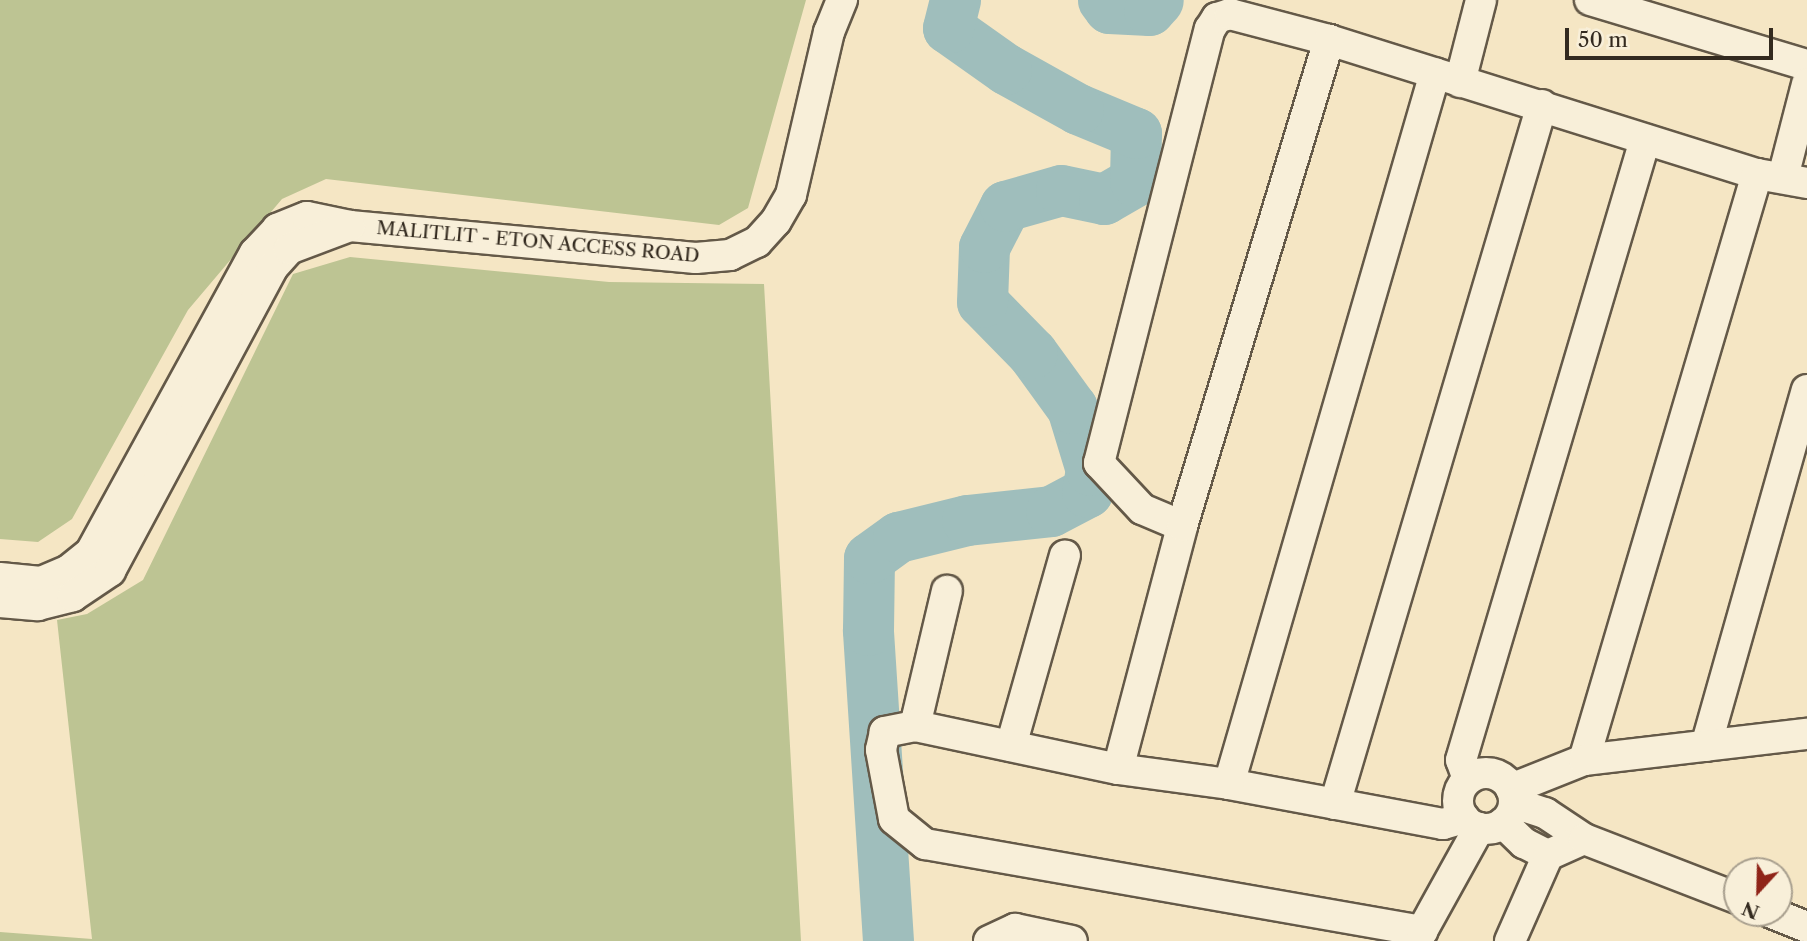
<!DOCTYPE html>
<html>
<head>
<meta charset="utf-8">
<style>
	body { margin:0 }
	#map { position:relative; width:1807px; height:941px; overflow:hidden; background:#f5e6c4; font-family:"Libre Caslon Text",serif }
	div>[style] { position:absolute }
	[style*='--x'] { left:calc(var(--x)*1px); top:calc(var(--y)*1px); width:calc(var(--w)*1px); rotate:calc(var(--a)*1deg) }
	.green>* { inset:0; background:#bdc493 }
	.river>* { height:51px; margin:-25.5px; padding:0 25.5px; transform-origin:25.5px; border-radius:25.5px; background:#9fbebc }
	.roads { filter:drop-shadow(2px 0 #645948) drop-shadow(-2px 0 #645948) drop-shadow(0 2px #645948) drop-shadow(0 -2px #645948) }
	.minor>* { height:30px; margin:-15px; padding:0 15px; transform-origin:15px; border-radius:15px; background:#f8efd9 }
	.minor>.ring { margin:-15px; padding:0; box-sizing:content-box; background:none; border:30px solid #f8efd9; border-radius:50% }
	span { translate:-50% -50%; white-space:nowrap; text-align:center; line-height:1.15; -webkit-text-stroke:7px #f8efd9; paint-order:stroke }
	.street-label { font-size:19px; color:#332a1f }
	.north { position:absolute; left:1723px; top:857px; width:70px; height:70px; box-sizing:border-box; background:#f8efd9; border:2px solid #a9a08f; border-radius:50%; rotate:202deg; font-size:19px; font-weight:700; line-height:28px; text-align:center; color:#332a1f }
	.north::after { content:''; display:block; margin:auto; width:24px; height:32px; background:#8f2418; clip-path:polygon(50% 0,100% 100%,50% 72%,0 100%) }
	.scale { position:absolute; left:1565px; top:28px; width:208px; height:32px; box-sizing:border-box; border:4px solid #332a1f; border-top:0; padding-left:9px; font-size:21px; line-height:24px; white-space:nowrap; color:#332a1f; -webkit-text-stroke:5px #f8efd9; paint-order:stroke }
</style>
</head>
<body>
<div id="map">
	<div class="green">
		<i style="clip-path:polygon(0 0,806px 0,748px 208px,719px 225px,326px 179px,282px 199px,188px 310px,72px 519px,38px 542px,0 539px)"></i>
		<i style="clip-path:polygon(350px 257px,609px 282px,764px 284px,801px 941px,0 941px,0 932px,92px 939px,57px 620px,87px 614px,143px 580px,293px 274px)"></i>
	</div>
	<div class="river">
		<i style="--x:1103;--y:0;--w:10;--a:53"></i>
		<i style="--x:1109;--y:8;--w:40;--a:2.9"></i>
		<i style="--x:1149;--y:10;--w:13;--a:-48"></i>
		<i style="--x:888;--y:941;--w:312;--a:-93.7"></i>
		<i style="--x:868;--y:630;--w:72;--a:-89.2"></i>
		<i style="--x:869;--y:558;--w:36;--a:-36"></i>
		<i style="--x:898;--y:537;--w:71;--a:-13.8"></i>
		<i style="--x:967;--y:520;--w:84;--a:-6.1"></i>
		<i style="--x:1051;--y:511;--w:41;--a:-27.8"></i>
		<i style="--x:1087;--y:492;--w:22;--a:-80"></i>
		<i style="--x:1091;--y:470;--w:65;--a:-107"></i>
		<i style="--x:1072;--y:408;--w:68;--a:-126"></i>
		<i style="--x:1032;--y:353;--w:71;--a:-134.4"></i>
		<i style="--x:982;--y:302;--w:55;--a:-87.9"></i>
		<i style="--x:984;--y:247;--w:46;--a:-62.9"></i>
		<i style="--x:1005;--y:206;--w:58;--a:-15.9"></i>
		<i style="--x:1061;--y:190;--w:44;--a:11.8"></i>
		<i style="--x:1104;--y:199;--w:36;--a:-30"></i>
		<i style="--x:1135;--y:181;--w:48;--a:-88.8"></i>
		<i style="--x:1136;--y:133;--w:63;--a:-157.5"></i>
		<i style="--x:1078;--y:109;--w:82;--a:-150.9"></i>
		<i style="--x:1006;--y:69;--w:71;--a:-144.7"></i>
		<i style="--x:948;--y:28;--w:29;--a:-76"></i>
	</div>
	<div class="roads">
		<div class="minor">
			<i style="--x:1590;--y:0;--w:227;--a:16.7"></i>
			<i style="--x:1460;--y:82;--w:85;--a:-75.6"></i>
			<i style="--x:1783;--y:177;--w:96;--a:-75.5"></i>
			<i style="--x:1182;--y:526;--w:43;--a:-157"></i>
			<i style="--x:1142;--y:509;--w:63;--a:-133.1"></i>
			<i style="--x:1099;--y:463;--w:448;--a:-75.7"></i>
			<i style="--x:1210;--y:29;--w:13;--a:-58"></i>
			<i style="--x:1217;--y:18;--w:14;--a:-17"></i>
			<i style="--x:1230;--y:14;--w:102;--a:14.7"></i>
			<i style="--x:1329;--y:40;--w:448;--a:17.4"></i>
			<i style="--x:1757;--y:174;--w:51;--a:10.2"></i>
			<i style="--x:0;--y:578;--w:41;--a:5.6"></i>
			<i style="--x:41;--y:582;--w:30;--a:-23"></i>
			<i style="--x:69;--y:570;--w:28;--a:-39"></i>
			<i style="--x:91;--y:552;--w:341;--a:-61.3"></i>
			<i style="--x:255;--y:253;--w:33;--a:-47"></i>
			<i style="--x:277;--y:229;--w:32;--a:-22"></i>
			<i style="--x:307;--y:217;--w:44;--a:11.8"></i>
			<i style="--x:350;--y:226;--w:347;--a:5.3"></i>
			<i style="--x:696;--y:258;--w:34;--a:-5"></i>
			<i style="--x:730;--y:255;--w:30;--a:-26"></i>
			<i style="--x:757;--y:242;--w:28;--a:-48"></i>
			<i style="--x:776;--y:221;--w:30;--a:-60"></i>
			<i style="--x:791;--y:195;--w:167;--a:-76.9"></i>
			<i style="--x:829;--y:32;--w:35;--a:-68"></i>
			<i style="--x:0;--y:602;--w:38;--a:5"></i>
			<i style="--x:38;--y:605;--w:36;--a:-14"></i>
			<i style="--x:73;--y:596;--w:45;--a:-34"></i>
			<i style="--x:110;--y:571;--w:345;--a:-61.8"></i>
			<i style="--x:273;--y:267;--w:24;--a:-48"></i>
			<i style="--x:289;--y:249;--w:65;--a:-20.7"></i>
			<i style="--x:915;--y:726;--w:139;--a:-76.7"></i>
			<i style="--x:1011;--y:746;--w:198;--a:-74.2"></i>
			<i style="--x:1706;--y:746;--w:370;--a:-74.2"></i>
			<i style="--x:1584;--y:760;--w:611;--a:-73.55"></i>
			<i style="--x:1118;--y:769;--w:251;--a:-75.2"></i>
			<i style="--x:1182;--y:526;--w:508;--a:-73.17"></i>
			<i class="ring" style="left:1458px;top:773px;width:26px;height:26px"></i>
			<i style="--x:1468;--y:779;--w:20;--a:-110"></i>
			<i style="--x:1461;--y:760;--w:647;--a:-73.47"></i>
			<i style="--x:1229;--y:784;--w:740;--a:-73.84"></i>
			<i style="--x:1511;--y:789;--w:79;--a:-21.7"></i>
			<i style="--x:1584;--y:760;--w:225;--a:-6.7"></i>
			<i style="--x:1514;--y:803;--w:33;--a:18"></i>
			<i style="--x:1545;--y:813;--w:47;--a:33.7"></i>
			<i style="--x:1335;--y:804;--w:729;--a:-73.5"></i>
			<i style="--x:1464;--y:818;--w:22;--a:164"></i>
			<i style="--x:1443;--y:824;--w:218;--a:-169.4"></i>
			<i style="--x:1229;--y:784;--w:112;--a:-172.3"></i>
			<i style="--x:1118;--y:769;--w:208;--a:-168"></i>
			<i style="--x:915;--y:726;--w:31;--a:169"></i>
			<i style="--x:885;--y:732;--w:18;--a:103"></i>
			<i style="--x:881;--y:750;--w:70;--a:79.3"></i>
			<i style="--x:894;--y:819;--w:40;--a:39"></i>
			<i style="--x:925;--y:844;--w:505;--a:9.93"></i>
			<i style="--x:1422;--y:931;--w:118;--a:-61"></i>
			<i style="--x:1503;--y:823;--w:29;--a:44"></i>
			<i style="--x:1524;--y:843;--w:27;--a:27"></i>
			<i style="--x:1772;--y:913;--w:38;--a:22"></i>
			<i style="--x:989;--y:941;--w:29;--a:-25"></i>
			<i style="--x:1015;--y:929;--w:58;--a:11.9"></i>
			<i style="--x:1510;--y:941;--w:94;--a:-66.2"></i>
			<i style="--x:1548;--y:855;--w:39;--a:-24"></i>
			<i style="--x:1584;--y:839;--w:164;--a:21.1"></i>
		</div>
	</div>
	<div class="street-label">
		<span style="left:538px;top:242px;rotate:5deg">MALITLIT - ETON ACCESS ROAD</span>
	</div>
	<div class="north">N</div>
	<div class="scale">50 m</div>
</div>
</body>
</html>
